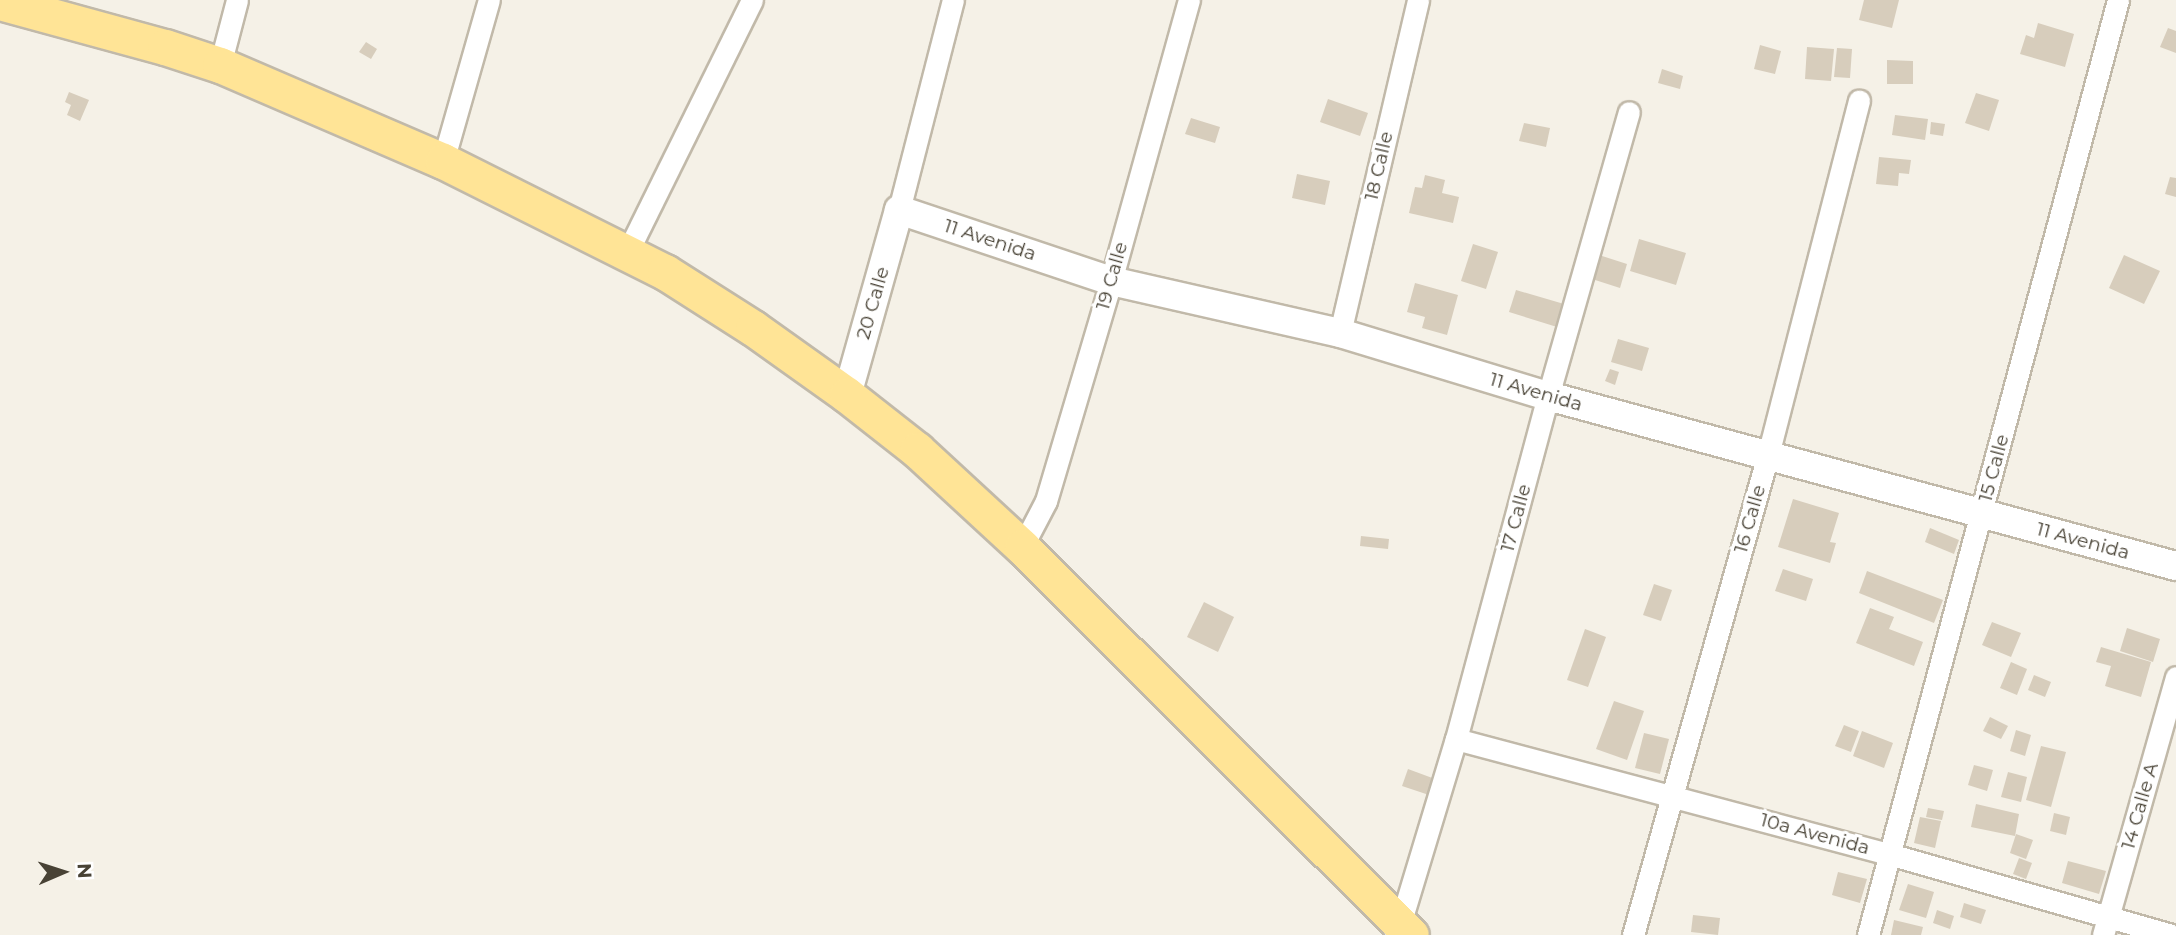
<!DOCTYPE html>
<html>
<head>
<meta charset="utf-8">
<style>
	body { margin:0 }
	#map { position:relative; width:2176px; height:935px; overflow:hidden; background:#f5f1e7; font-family:Montserrat,sans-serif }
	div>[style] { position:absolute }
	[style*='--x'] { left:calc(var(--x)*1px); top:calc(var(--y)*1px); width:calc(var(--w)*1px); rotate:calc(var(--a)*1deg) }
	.building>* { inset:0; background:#d7cdbc }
	.roads { filter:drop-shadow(2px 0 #c1b9a9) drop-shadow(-2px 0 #c1b9a9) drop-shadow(0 2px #c1b9a9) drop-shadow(0 -2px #c1b9a9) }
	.minor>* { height:21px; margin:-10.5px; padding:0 10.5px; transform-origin:10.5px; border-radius:10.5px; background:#fff }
	.tertiary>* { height:28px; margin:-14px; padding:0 14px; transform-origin:14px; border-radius:14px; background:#fff }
	.primary>* { height:35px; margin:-17.5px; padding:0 17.5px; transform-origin:17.5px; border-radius:17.5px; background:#ffe496 }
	span { translate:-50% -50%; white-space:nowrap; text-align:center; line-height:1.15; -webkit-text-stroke:6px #fff; paint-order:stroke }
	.street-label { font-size:19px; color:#484235 }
	.north { position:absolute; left:28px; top:837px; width:70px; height:70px; -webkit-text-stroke:5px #fff; paint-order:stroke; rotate:87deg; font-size:19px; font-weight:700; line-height:28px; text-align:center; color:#484235 }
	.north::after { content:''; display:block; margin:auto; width:24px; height:32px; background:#484235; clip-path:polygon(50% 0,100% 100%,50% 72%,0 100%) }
</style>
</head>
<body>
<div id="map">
	<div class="building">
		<i style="clip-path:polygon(1864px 0,1899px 0,1892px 28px,1859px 20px)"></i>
		<i style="clip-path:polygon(2038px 23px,2074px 34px,2065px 67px,2020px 54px,2026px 35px,2034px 38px)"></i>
		<i style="clip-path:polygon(2168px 28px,2176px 31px,2176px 53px,2160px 47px)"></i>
		<i style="clip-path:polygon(366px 42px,377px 49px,371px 59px,359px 52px)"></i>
		<i style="clip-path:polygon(1760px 45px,1781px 51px,1775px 74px,1754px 69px)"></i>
		<i style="clip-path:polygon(1807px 47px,1834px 49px,1831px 81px,1805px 79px)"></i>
		<i style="clip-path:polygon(1837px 48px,1852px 49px,1850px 78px,1834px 77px)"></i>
		<i style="clip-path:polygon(1887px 60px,1913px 61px,1913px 84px,1887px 84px)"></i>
		<i style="clip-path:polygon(1662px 69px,1683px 76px,1680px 89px,1658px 83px)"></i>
		<i style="clip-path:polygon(69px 92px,89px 100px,80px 121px,67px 115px,71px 105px,65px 102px)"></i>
		<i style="clip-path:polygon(1976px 93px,1999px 100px,1989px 131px,1965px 123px)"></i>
		<i style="clip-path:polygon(1328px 99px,1368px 113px,1360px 136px,1320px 122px)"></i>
		<i style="clip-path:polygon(1895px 115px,1928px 119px,1925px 140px,1892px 135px)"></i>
		<i style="clip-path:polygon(1191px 118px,1220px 127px,1215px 143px,1185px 134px)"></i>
		<i style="clip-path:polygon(1931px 122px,1945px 124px,1943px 136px,1930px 134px)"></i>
		<i style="clip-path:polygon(1524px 123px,1550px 128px,1546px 147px,1519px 141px)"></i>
		<i style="clip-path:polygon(1879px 157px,1911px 160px,1909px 174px,1899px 173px,1898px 186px,1876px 184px)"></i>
		<i style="clip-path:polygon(1297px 174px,1330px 181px,1325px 205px,1292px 198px)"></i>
		<i style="clip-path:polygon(1425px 175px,1445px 180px,1442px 193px,1459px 197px,1453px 223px,1409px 213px,1415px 187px,1422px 188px)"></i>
		<i style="clip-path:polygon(2170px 177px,2176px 178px,2176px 197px,2165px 194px)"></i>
		<i style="clip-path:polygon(1639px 239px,1686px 253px,1676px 285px,1630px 271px)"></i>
		<i style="clip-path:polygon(1473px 244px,1498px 252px,1486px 289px,1461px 281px)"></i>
		<i style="clip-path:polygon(1599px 255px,1627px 264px,1620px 288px,1592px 279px)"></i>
		<i style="clip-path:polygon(2124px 255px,2160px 271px,2144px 304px,2109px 288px)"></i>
		<i style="clip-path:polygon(1415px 283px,1458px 295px,1447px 335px,1422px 328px,1425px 317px,1407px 312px)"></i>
		<i style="clip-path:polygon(1516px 290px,1564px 304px,1557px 327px,1509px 312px)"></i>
		<i style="clip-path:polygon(1618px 339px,1649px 348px,1642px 371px,1611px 362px)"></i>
		<i style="clip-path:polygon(1610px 369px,1619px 372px,1615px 385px,1605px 381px)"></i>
		<i style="clip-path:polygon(1793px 499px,1839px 513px,1830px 542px,1836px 543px,1830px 563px,1778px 547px)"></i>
		<i style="clip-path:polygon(1930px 528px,1959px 540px,1954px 554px,1925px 542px)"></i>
		<i style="clip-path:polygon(1361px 536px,1389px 539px,1388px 549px,1360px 546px)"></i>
		<i style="clip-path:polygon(1783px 569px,1813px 579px,1806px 601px,1775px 591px)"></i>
		<i style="clip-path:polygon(1867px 571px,1943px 600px,1934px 623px,1859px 593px)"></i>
		<i style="clip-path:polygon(1654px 584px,1672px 590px,1661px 621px,1643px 615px)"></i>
		<i style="clip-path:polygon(1204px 602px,1234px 617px,1218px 652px,1187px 637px)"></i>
		<i style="clip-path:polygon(1870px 608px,1894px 617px,1889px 629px,1923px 642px,1914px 666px,1856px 643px)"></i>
		<i style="clip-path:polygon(1992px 622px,2021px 633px,2011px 657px,1982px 645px)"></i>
		<i style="clip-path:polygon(2127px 628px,2160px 639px,2153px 662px,2120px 651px)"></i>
		<i style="clip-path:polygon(1585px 629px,1606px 637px,1588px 687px,1567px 680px)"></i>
		<i style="clip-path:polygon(2101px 647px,2151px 662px,2141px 697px,2105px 686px,2111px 666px,2096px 662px)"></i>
		<i style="clip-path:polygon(2011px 662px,2027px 669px,2017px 695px,2000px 688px)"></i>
		<i style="clip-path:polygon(2034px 675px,2051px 682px,2045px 697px,2028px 690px)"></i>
		<i style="clip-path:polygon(1614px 701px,1644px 711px,1627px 760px,1596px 749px)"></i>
		<i style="clip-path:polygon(1990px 717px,2008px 726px,2001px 739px,1983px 731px)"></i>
		<i style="clip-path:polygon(1844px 725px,1859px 731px,1851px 752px,1835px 746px)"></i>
		<i style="clip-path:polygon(2016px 730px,2031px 735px,2025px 756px,2010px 751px)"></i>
		<i style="clip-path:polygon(1862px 731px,1893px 743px,1884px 768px,1853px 756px)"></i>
		<i style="clip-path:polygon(1644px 733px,1669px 739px,1660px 774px,1635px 768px)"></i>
		<i style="clip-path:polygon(2041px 746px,2066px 752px,2051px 807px,2026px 800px)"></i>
		<i style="clip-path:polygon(1974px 765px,1993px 770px,1987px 791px,1968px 785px)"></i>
		<i style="clip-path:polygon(1408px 769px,1435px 779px,1429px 795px,1402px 786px)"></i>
		<i style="clip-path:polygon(2008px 772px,2027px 777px,2021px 802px,2001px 797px)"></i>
		<i style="clip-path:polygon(1976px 804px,2019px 814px,2015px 836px,1971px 827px)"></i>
		<i style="clip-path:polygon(1928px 808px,1944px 811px,1942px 820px,1926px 817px)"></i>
		<i style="clip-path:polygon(2054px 813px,2070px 817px,2066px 835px,2050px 831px)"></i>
		<i style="clip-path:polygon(1920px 817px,1941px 821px,1935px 848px,1914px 843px)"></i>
		<i style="clip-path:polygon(2016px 834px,2033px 840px,2026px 859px,2010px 853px)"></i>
		<i style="clip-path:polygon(2019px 858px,2032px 863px,2026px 879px,2013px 874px)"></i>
		<i style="clip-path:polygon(2068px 861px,2106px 871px,2099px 894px,2062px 883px)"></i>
		<i style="clip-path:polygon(1838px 872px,1867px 879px,1860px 903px,1832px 895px)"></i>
		<i style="clip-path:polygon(1908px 884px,1934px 892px,1926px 918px,1899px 910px)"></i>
		<i style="clip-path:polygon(1964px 903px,1986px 910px,1981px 924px,1960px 917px)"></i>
		<i style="clip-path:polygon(1937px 910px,1954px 916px,1950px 929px,1933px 923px)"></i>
		<i style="clip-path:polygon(1693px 915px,1720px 918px,1718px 935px,1691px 932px)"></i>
		<i style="clip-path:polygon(1894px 920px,1923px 927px,1921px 935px,1891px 935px)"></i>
	</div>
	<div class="roads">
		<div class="minor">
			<i style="--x:220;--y:65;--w:67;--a:-75.3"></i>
			<i style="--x:443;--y:161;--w:167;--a:-74.1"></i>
			<i style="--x:899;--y:210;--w:217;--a:-75.6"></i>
			<i style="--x:627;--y:253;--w:282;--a:-63.7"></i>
			<i style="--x:1340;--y:333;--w:342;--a:-76.8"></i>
			<i style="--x:1022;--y:547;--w:52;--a:-62.4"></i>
			<i style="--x:1046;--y:501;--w:229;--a:-73.5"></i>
			<i style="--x:1111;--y:281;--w:292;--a:-74.5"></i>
			<i style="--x:1456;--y:739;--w:448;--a:14.9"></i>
			<i style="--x:1889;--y:854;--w:293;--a:16"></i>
			<i style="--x:1394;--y:929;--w:8;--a:-40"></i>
			<i style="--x:1400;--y:924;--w:193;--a:-73.2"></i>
			<i style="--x:1456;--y:739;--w:355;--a:-75"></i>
			<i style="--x:1548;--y:396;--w:295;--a:-74.1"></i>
			<i style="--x:1633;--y:935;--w:499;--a:-74.3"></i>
			<i style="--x:1768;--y:455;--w:366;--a:-75.6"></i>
			<i style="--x:1868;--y:935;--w:968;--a:-75.03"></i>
			<i style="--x:2103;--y:935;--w:268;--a:-74.2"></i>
		</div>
		<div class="tertiary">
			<i style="--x:847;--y:395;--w:192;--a:-74.3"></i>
			<i style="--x:899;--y:210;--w:224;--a:18.5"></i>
			<i style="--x:1111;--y:281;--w:235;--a:12.8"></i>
			<i style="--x:1340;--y:333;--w:217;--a:16.9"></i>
			<i style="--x:1548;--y:396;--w:651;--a:15.15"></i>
		</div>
		<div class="primary">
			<i style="--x:0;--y:2;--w:171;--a:15.3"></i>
			<i style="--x:165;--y:47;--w:58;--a:18.1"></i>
			<i style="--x:220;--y:65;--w:243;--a:23.3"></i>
			<i style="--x:443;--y:161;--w:248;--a:26.6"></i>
			<i style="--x:665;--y:272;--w:104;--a:32.5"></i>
			<i style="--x:753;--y:328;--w:115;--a:35.5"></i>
			<i style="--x:847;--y:395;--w:89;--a:38.2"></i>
			<i style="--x:917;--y:450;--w:143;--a:42.7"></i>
			<i style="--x:1022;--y:547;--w:549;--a:44.93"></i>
		</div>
	</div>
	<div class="street-label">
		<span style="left:1379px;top:166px;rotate:-77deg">18 Calle</span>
		<span style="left:990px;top:240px;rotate:18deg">11 Avenida</span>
		<span style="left:1112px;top:276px;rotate:-74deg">19 Calle</span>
		<span style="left:873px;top:303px;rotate:-74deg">20 Calle</span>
		<span style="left:1536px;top:392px;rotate:16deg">11 Avenida</span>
		<span style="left:1994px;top:468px;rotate:-75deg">15 Calle</span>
		<span style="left:1516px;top:518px;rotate:-75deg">17 Calle</span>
		<span style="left:1750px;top:519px;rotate:-74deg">16 Calle</span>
		<span style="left:2083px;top:541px;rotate:15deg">11 Avenida</span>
		<span style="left:2140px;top:806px;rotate:-74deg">14 Calle A</span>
		<span style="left:1815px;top:834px;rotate:15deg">10a Avenida</span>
	</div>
	<div class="north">N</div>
</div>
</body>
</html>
